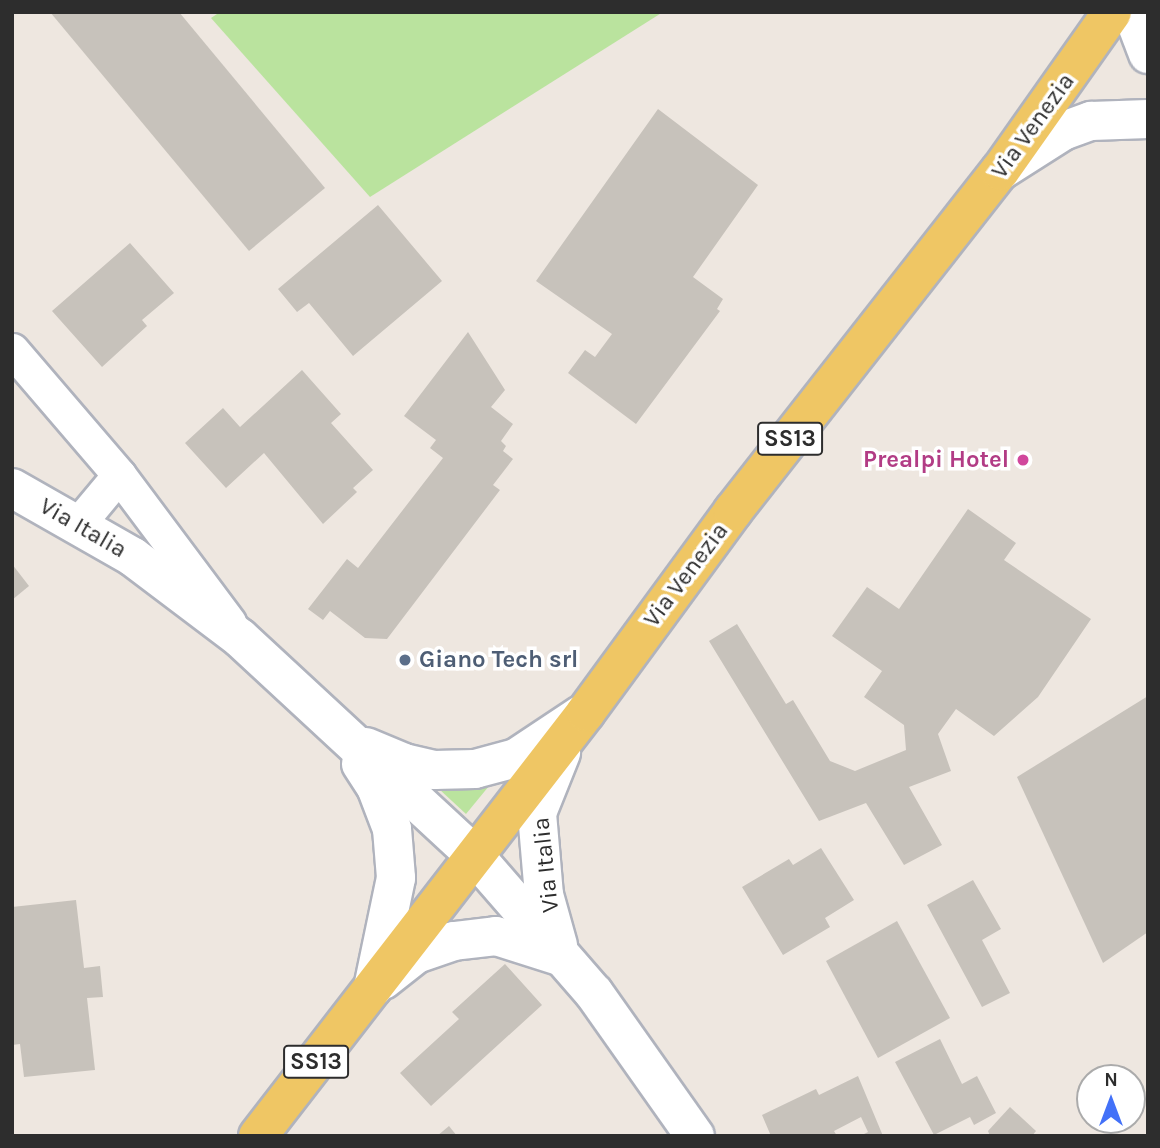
<!DOCTYPE html>
<html>
<head>
<meta charset="utf-8">
<style>
	body { margin:0 }
	#map { position:relative; width:1160px; height:1148px; overflow:hidden; background:#eee7e0; font-family:Karla,sans-serif }
	div>[style] { position:absolute }
	[style*='--x'] { left:calc(var(--x)*1px); top:calc(var(--y)*1px); width:calc(var(--w)*1px); rotate:calc(var(--a)*1deg) }
	.green>* { inset:0; background:#bae39e }
	.building>* { inset:0; background:#c7c2bb }
	.roads { filter:drop-shadow(2px 0 #b0b3bd) drop-shadow(-2px 0 #b0b3bd) drop-shadow(0 2px #b0b3bd) drop-shadow(0 -2px #b0b3bd) }
	.street>* { height:33px; margin:-16.5px; padding:0 16.5px; transform-origin:16.5px; border-radius:16.5px; background:#fff }
	.secondary>* { height:38px; margin:-19px; padding:0 19px; transform-origin:19px; border-radius:19px; background:#fff }
	.primary>* { height:38px; margin:-19px; padding:0 19px; transform-origin:19px; border-radius:19px; background:#efc664 }
	.dots>* { width:19px; height:19px; translate:-50% -50%; box-sizing:border-box; border:4px solid #fff; border-radius:50% }
	span { translate:-50% -50%; white-space:nowrap; text-align:center; line-height:1.15; -webkit-text-stroke:7px #fff; paint-order:stroke }
	.shield-label span { padding:2px 5px; background:#fff; border:2px solid; border-radius:5px; -webkit-text-stroke-width:0 }
	.shield-label { font-size:23px; color:#2d2d2d; font-weight:700 }
	.street-label { font-size:24px; color:#2d2d2d }
	.hotel-label { font-size:24px; color:#b23c85; font-weight:700 }
	.right { translate:-100% -50%; text-align:right }
	.service-label { font-size:24px; color:#4e5e75; font-weight:700 }
	.left { translate:0 -50%; text-align:left }
	.frame { position:absolute; inset:0; border:14px solid #2d2d2d; pointer-events:none }
	.north { position:absolute; left:1076px; top:1064px; width:70px; height:70px; box-sizing:border-box; background:#fff; border:2px solid #ababab; border-radius:50%; rotate:0deg; font-size:19px; font-weight:700; line-height:28px; text-align:center; color:#2d2d2d }
	.north::after { content:''; display:block; margin:auto; width:24px; height:32px; background:#4371f8; clip-path:polygon(50% 0,100% 100%,50% 72%,0 100%) }
</style>
</head>
<body>
<div id="map">
	<div class="green">
		<i style="clip-path:polygon(220px 12px,663px 12px,370px 197px,211px 18px)"></i>
		<i style="clip-path:polygon(489px 786px,466px 814px,439px 789px,441px 788px)"></i>
	</div>
	<div class="building">
		<i style="clip-path:polygon(50px 12px,179px 12px,325px 188px,249px 251px)"></i>
		<i style="clip-path:polygon(658px 109px,758px 185px,693px 277px,723px 299px,717px 309px,720px 311px,636px 424px,568px 373px,585px 350px,595px 357px,612px 334px,536px 281px)"></i>
		<i style="clip-path:polygon(378px 205px,442px 281px,353px 356px,309px 303px,297px 312px,278px 289px)"></i>
		<i style="clip-path:polygon(130px 243px,174px 293px,142px 320px,147px 326px,102px 367px,52px 311px)"></i>
		<i style="clip-path:polygon(468px 332px,505px 390px,491px 407px,513px 424px,501px 441px,506px 446px,503px 451px,513px 459px,493px 485px,500px 490px,387px 639px,365px 638px,330px 611px,323px 620px,308px 609px,347px 559px,358px 568px,443px 458px,430px 448px,436px 440px,404px 416px)"></i>
		<i style="clip-path:polygon(302px 370px,341px 414px,331px 423px,373px 470px,353px 488px,357px 492px,323px 524px,264px 453px,226px 488px,185px 443px,223px 408px,240px 427px)"></i>
		<i style="clip-path:polygon(968px 509px,1016px 543px,1004px 560px,1091px 619px,1038px 697px,994px 736px,956px 709px,938px 734px,951px 771px,909px 787px,942px 845px,904px 865px,866px 803px,819px 821px,709px 641px,737px 624px,786px 704px,793px 700px,830px 761px,855px 771px,906px 750px,904px 725px,864px 697px,882px 671px,832px 636px,867px 587px,899px 609px)"></i>
		<i style="clip-path:polygon(12px 564px,29px 586px,12px 600px)"></i>
		<i style="clip-path:polygon(1148px 696px,1148px 932px,1103px 963px,1017px 777px)"></i>
		<i style="clip-path:polygon(821px 848px,854px 900px,825px 918px,830px 927px,783px 955px,742px 887px,789px 859px,793px 865px)"></i>
		<i style="clip-path:polygon(973px 880px,1001px 929px,982px 940px,1010px 993px,982px 1007px,927px 905px)"></i>
		<i style="clip-path:polygon(76px 900px,84px 968px,100px 966px,103px 997px,87px 998px,95px 1070px,24px 1077px,20px 1044px,12px 1045px,12px 907px)"></i>
		<i style="clip-path:polygon(897px 921px,950px 1018px,878px 1058px,826px 961px)"></i>
		<i style="clip-path:polygon(505px 964px,542px 1005px,431px 1106px,400px 1073px,459px 1019px,452px 1012px)"></i>
		<i style="clip-path:polygon(940px 1039px,962px 1084px,977px 1076px,996px 1113px,974px 1125px,970px 1117px,934px 1135px,895px 1062px)"></i>
		<i style="clip-path:polygon(858px 1076px,883px 1136px,860px 1136px,868px 1132px,861px 1117px,834px 1131px,837px 1136px,771px 1136px,762px 1115px,816px 1089px,819px 1095px)"></i>
		<i style="clip-path:polygon(1010px 1107px,1036px 1131px,1032px 1136px,990px 1136px,988px 1131px)"></i>
		<i style="clip-path:polygon(449px 1126px,457px 1136px,437px 1136px)"></i>
	</div>
	<div class="roads">
		<div class="street">
			<i style="--x:12;--y:350;--w:165;--a:49.4"></i>
			<i style="--x:119;--y:475;--w:62;--a:129.8"></i>
			<i style="--x:119;--y:475;--w:184;--a:53.2"></i>
		</div>
		<div class="secondary">
			<i style="--x:1132;--y:12;--w:45;--a:69.1"></i>
			<i style="--x:1000;--y:171;--w:75;--a:-32.4"></i>
			<i style="--x:1063;--y:131;--w:30;--a:-20"></i>
			<i style="--x:1091;--y:121;--w:57;--a:-2"></i>
			<i style="--x:12;--y:488;--w:139;--a:29.7"></i>
			<i style="--x:133;--y:557;--w:134;--a:37.1"></i>
			<i style="--x:240;--y:638;--w:318;--a:42.8"></i>
			<i style="--x:473;--y:854;--w:184;--a:49"></i>
			<i style="--x:594;--y:993;--w:175;--a:54.8"></i>
			<i style="--x:366;--y:747;--w:41;--a:22.8"></i>
			<i style="--x:404;--y:763;--w:31;--a:13"></i>
			<i style="--x:434;--y:770;--w:41;--a:-1.4"></i>
			<i style="--x:475;--y:769;--w:42;--a:-15"></i>
			<i style="--x:516;--y:758;--w:78;--a:-33.5"></i>
			<i style="--x:361;--y:764;--w:27;--a:57"></i>
			<i style="--x:376;--y:787;--w:45;--a:69.1"></i>
			<i style="--x:392;--y:829;--w:49;--a:85.3"></i>
			<i style="--x:396;--y:878;--w:112;--a:101.8"></i>
			<i style="--x:558;--y:945;--w:52;--a:-105.6"></i>
			<i style="--x:544;--y:895;--w:82;--a:-94.9"></i>
			<i style="--x:537;--y:813;--w:65;--a:-68.2"></i>
			<i style="--x:383;--y:980;--w:42;--a:-38.2"></i>
			<i style="--x:416;--y:954;--w:40;--a:-18.9"></i>
			<i style="--x:454;--y:941;--w:42;--a:-6.8"></i>
			<i style="--x:496;--y:936;--w:66;--a:17.6"></i>
		</div>
		<div class="primary">
			<i style="--x:258;--y:1136;--w:536;--a:-52.28"></i>
			<i style="--x:586;--y:712;--w:249;--a:-53.8"></i>
			<i style="--x:733;--y:511;--w:432;--a:-51.9"></i>
			<i style="--x:1000;--y:171;--w:194;--a:-54.8"></i>
		</div>
	</div>
	<div class="dots">
		<i style="left:1023px;top:460px;background:#d1479c"></i>
		<i style="left:405px;top:660px;background:#5c6f8a"></i>
	</div>
	<div class="shield-label">
		<span style="left:790px;top:439px">SS13</span>
		<span style="left:316px;top:1062px">SS13</span>
	</div>
	<div class="street-label">
		<span style="left:1033px;top:126px;rotate:-54deg">Via Venezia</span>
		<span style="left:83px;top:528px;rotate:30deg">Via Italia</span>
		<span style="left:686px;top:575px;rotate:-53deg">Via Venezia</span>
		<span style="left:546px;top:865px;rotate:-96deg">Via Italia</span>
	</div>
	<div class="hotel-label">
		<span class="right" style="left:1009px;top:460px">Prealpi Hotel</span>
	</div>
	<div class="service-label">
		<span class="left" style="left:419px;top:660px">Giano Tech srl</span>
	</div>
	<div class="frame"></div>
	<div class="north">N</div>
</div>
</body>
</html>
